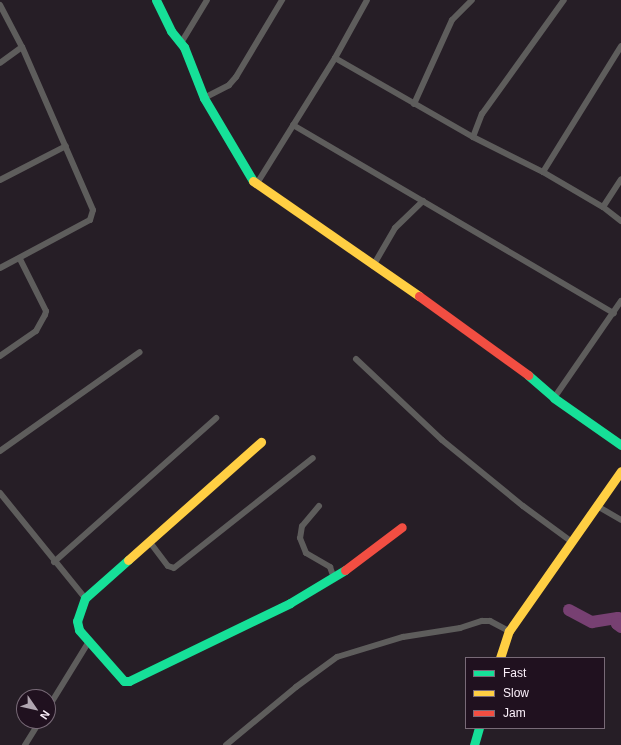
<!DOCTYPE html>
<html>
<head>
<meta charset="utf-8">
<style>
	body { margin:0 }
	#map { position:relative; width:621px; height:745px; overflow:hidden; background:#261e26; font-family:Helvetica,sans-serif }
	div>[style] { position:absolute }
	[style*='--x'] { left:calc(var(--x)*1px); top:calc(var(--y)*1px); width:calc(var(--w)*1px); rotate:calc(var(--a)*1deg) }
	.river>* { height:12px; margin:-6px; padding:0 6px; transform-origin:6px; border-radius:6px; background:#774072 }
	.street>* { height:6px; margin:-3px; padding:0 3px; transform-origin:3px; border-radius:3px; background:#5e5d5c }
	.fast>* { height:9px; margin:-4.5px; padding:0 4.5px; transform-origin:4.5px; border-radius:4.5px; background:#16e098 }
	.slow>* { height:9px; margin:-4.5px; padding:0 4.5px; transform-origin:4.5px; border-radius:4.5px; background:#ffcf43 }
	.jam>* { height:9px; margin:-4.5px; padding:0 4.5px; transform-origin:4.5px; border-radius:4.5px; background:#f24e42 }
	span { translate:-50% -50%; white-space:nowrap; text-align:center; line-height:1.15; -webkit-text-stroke:3px #20111f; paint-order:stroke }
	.legend { position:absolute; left:465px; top:657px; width:140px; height:72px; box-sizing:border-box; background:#20111f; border:1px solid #786a77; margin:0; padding:5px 7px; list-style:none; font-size:12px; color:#fbf0fa }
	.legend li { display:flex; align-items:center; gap:8px; height:20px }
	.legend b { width:20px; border:1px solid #786a77 }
	.north { position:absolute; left:16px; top:689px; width:40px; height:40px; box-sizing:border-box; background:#20111f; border:1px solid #786a77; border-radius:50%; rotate:124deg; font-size:11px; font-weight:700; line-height:16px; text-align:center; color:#fbf0fa }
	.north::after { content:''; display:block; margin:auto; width:14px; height:18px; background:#b0a6b0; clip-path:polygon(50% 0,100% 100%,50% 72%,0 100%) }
</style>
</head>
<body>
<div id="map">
	<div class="river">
		<i style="--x:569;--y:610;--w:26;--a:28"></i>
		<i style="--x:592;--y:622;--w:26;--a:-9"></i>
		<i style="--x:618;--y:618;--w:6;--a:99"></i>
		<i style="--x:617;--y:624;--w:5;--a:37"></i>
	</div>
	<div class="street">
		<i style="--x:0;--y:5;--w:47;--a:62.4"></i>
		<i style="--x:22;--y:47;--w:27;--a:144"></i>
		<i style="--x:181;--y:43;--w:50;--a:-58.8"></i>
		<i style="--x:335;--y:58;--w:159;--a:29.8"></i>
		<i style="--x:473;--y:137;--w:78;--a:26.6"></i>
		<i style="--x:543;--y:172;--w:69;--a:30.3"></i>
		<i style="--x:603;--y:207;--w:23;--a:38"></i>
		<i style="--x:204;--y:98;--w:28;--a:-27"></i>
		<i style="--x:229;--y:85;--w:11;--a:-49"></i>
		<i style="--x:236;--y:77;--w:90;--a:-59.1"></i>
		<i style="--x:414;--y:104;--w:92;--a:-65.7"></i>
		<i style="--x:452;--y:20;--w:28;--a:-45"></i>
		<i style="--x:293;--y:125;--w:372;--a:30.4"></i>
		<i style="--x:473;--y:137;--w:25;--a:-69"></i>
		<i style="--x:482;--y:114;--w:140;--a:-54.3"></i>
		<i style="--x:543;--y:172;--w:148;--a:-58.2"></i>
		<i style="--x:0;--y:180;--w:74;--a:-27.3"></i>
		<i style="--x:256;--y:185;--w:150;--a:-58.1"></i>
		<i style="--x:335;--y:58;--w:66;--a:-61.1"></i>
		<i style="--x:603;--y:207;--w:33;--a:-57"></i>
		<i style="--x:373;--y:266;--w:44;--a:-59.9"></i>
		<i style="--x:395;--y:228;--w:39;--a:-44"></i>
		<i style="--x:0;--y:268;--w:102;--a:-28.1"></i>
		<i style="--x:90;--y:220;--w:10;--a:-73"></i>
		<i style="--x:93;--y:210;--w:178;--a:-113.5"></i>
		<i style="--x:0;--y:356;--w:44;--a:-34.8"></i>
		<i style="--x:36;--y:331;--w:18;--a:-61"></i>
		<i style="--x:45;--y:315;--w:4;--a:-76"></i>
		<i style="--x:46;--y:311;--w:58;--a:-116.6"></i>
		<i style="--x:356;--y:359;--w:118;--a:43.3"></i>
		<i style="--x:442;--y:440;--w:104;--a:39.2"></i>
		<i style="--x:523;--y:506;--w:61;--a:36.3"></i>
		<i style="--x:554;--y:398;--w:118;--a:-55.4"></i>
		<i style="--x:0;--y:451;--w:171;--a:-35.3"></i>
		<i style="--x:0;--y:493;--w:135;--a:51"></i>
		<i style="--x:319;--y:506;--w:26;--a:130"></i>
		<i style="--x:302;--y:526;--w:12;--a:99"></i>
		<i style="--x:300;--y:538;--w:16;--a:68"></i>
		<i style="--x:306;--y:553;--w:28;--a:30"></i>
		<i style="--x:330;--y:567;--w:12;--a:70"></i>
		<i style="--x:597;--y:506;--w:28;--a:30"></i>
		<i style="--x:149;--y:541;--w:31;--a:53"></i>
		<i style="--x:168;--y:566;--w:6;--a:18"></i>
		<i style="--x:174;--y:568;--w:177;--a:-38.4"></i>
		<i style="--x:54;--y:562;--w:217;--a:-41.6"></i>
		<i style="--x:48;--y:708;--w:76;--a:-58.4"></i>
		<i style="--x:25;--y:745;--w:28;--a:-58"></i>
		<i style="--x:226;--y:745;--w:91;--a:-39.6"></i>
		<i style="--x:296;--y:687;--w:51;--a:-36.2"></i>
		<i style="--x:337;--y:657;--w:69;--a:-16.9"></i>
		<i style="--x:403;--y:637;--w:58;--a:-9"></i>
		<i style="--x:460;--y:628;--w:23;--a:-18"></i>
		<i style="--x:482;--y:621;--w:8;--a:0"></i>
		<i style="--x:490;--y:621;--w:21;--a:28"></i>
	</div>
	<div class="fast">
		<i style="--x:156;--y:0;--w:34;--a:64"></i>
		<i style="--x:171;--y:31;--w:21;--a:51"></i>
		<i style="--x:184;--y:47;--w:55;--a:68.6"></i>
		<i style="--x:204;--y:98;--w:96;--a:59.4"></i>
		<i style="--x:528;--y:375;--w:35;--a:41"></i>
		<i style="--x:554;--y:398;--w:82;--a:35"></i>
		<i style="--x:128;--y:560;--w:57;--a:138.5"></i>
		<i style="--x:85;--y:598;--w:24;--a:109"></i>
		<i style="--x:77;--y:621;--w:9;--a:77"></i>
		<i style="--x:79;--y:630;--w:68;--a:48.6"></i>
		<i style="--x:124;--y:681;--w:5;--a:0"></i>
		<i style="--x:129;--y:681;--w:179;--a:-25.8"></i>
		<i style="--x:290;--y:603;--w:64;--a:-31"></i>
		<i style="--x:474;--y:745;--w:18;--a:-74"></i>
	</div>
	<div class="slow">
		<i style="--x:253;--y:181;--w:202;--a:34.7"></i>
		<i style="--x:128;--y:560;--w:178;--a:-41.6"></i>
		<i style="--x:500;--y:658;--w:28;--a:-72"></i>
		<i style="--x:509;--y:631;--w:195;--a:-55"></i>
	</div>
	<div class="jam">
		<i style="--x:419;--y:296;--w:135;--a:35.9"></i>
		<i style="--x:345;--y:570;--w:71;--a:-37"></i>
	</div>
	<ul class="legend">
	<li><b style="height:5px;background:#16e098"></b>Fast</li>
	<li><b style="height:5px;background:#ffcf43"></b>Slow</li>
	<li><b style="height:5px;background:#f24e42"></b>Jam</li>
	</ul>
	<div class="north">N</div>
</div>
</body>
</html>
